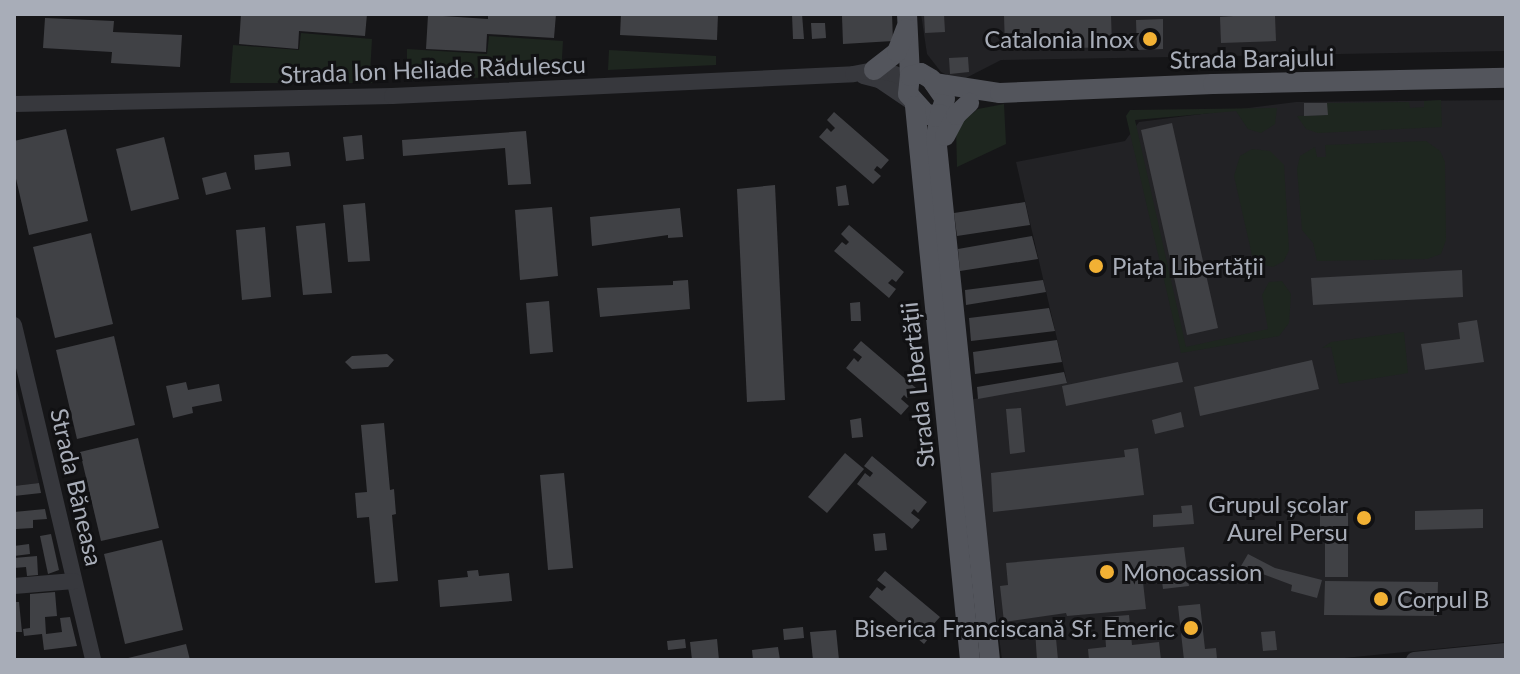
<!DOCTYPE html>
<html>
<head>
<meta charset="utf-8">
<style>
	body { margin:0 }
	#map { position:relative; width:1520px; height:674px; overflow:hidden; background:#161618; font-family:Lato,sans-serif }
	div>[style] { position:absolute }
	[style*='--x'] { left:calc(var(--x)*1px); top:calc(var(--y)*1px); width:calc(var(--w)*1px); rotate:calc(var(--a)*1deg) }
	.built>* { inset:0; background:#222225 }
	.green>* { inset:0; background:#1e261f }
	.building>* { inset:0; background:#404145 }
	.minor>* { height:16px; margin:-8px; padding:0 8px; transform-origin:8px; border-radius:8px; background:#37383d }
	.major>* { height:20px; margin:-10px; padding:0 10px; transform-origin:10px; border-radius:10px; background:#53555c }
	.dots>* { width:22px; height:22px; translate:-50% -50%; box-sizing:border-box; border:4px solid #111113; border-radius:50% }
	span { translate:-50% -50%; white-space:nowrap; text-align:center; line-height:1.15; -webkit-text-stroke:6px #111113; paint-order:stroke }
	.poi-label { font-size:24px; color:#a8adb8 }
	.right { translate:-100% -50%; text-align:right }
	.left { translate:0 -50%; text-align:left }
	.street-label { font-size:24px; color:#a8adb8 }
	.frame { position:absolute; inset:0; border:16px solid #a8adb8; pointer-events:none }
</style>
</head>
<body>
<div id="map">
	<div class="built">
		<i style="clip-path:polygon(921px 14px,1506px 14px,1506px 51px,1001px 60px,960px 81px,941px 72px,927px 54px)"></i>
		<i style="clip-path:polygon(1506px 100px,1506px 642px,1324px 660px,1002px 660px,969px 400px,1067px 382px,1016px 162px,1125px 141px,1139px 122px,1296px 102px)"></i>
		<i style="clip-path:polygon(14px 378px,39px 483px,14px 486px)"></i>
	</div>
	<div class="green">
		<i style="clip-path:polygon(301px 33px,372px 39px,370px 74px,382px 75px,382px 83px,230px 83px,233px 45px,299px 50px)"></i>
		<i style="clip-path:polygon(489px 36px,563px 41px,561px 74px,407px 81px,407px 49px,487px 54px)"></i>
		<i style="clip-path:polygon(609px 50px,716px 56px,716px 65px,608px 70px)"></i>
		<i style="clip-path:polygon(1441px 100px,1442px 127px,1318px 133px,1306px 129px,1297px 116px,1327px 115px,1327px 103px,1409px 102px,1410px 108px,1424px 107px,1424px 101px)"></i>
		<i style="clip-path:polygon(1004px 104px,1006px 144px,957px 167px,956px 127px,978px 109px)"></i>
		<i style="clip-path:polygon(1277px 108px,1275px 124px,1261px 133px,1248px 129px,1236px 111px,1135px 120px,1186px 347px,1268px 329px,1262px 295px,1269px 282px,1282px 281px,1291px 294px,1289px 323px,1279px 336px,1181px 353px,1126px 116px,1130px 110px)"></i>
		<i style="clip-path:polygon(1426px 141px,1440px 151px,1445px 162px,1446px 240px,1441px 254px,1427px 259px,1317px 261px,1313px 243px,1302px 230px,1297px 169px,1300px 156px,1315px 147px,1317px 157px,1326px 157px,1325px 145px)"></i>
		<i style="clip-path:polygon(1252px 149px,1270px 151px,1284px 165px,1289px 250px,1284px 261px,1273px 267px,1260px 264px,1252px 255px,1234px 176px,1240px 156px)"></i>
		<i style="clip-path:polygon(1404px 332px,1408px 373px,1339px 384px,1331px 347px,1322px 348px,1331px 342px)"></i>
	</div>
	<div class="building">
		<i style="clip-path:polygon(241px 14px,367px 14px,365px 36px,299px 31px,298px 49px,239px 44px)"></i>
		<i style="clip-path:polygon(488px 14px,556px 14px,554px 38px,487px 34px,486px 52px,426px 49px,428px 15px,488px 19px)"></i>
		<i style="clip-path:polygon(621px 14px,718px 14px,717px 40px,620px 35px)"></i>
		<i style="clip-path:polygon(792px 14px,802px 14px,804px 39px,793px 39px)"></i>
		<i style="clip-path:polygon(892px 14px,893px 41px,843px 44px,842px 16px)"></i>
		<i style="clip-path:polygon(924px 14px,944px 14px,945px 32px,925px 33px)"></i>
		<i style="clip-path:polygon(1004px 14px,1111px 14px,1112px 47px,1005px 50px)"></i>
		<i style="clip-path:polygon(1260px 14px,1275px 16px,1276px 41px,1221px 43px,1220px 17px)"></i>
		<i style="clip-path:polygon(45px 18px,114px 21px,113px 32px,182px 35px,180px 67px,111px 63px,112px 52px,43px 48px)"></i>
		<i style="clip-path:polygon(1163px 19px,1163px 49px,1137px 50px,1136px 20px)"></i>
		<i style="clip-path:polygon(811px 23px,825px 23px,826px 38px,812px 39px)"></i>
		<i style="clip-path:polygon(968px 57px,969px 72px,950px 74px,949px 58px)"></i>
		<i style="clip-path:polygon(1304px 103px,1327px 103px,1328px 115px,1304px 116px)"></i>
		<i style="clip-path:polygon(834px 112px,889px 160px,881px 169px,877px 166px,874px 170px,881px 176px,873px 184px,819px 137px,827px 128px,831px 132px,835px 128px,827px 120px)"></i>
		<i style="clip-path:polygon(1172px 123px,1218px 328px,1187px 335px,1141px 130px)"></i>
		<i style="clip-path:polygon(66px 129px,88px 221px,29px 235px,14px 170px,14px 141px)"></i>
		<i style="clip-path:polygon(526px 131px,531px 184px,508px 185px,505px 148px,403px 156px,402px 140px)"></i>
		<i style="clip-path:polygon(362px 135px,364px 159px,346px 161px,343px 137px)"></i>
		<i style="clip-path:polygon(164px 137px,179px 199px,131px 211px,116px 149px)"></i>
		<i style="clip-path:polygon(289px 152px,291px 166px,255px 170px,254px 155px)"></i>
		<i style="clip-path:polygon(226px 172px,231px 189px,206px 195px,202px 178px)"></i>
		<i style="clip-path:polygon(775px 185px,785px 400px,747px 402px,737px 189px)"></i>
		<i style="clip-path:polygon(846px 185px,849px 205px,838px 206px,836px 187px)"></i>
		<i style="clip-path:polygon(1025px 202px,1030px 225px,957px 236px,954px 213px)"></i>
		<i style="clip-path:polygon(365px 203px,370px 261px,348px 262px,343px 205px)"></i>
		<i style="clip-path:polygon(552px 207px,558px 276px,520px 280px,515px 210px)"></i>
		<i style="clip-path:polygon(680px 208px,683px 237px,668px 238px,668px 235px,592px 246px,590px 217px)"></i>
		<i style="clip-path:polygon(325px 223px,332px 293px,303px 295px,296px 226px)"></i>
		<i style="clip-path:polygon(849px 225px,904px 272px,896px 282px,892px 279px,888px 283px,896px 289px,889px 298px,834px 251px,842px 242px,846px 245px,849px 242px,841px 234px)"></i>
		<i style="clip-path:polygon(265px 227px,271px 297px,242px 300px,236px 230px)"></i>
		<i style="clip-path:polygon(91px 233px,113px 324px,55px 338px,33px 247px)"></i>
		<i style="clip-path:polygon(1032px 236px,1038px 259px,960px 271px,958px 249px)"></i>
		<i style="clip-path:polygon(1462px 270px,1463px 297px,1313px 305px,1311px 278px)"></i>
		<i style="clip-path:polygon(688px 280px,690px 309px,600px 317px,597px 288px,673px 285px,673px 281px)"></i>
		<i style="clip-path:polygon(1043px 280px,1046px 292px,966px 305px,965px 290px)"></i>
		<i style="clip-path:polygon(549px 301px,553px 352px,530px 354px,526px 303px)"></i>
		<i style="clip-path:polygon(860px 302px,861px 321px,851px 321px,850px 303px)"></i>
		<i style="clip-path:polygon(1049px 308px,1055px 331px,971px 341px,969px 318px)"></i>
		<i style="clip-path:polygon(1477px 320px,1484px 362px,1425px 370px,1421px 344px,1460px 339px,1458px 323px)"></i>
		<i style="clip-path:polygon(114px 336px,135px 425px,77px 439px,56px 350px)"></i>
		<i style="clip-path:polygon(1057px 340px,1062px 362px,975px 374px,973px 352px)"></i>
		<i style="clip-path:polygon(861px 341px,916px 388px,907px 398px,904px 395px,901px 399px,909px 406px,901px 415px,846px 368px,854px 358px,858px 362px,862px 357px,853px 350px)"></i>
		<i style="clip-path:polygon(387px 354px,394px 360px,388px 367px,352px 369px,345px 362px,352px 356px)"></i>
		<i style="clip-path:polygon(1312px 360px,1319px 389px,1200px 416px,1194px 387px)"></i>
		<i style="clip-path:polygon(1178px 362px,1183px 382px,1066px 406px,1062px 386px)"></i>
		<i style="clip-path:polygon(1064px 372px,1067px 383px,978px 399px,977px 387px)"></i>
		<i style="clip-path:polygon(186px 382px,188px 390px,219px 384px,222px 401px,192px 407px,193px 413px,173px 418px,166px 386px)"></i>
		<i style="clip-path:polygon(1021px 408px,1025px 452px,1010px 454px,1006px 409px)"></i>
		<i style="clip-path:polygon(1181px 412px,1184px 427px,1155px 434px,1152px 420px)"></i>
		<i style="clip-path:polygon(861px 418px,863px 437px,852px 438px,850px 420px)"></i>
		<i style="clip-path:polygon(384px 423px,390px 490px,394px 489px,396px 514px,392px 515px,398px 581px,375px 583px,369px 517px,357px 518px,355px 493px,367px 492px,361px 425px)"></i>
		<i style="clip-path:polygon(138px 438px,159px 528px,101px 541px,80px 452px)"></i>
		<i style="clip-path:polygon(1138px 448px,1144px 495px,993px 512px,991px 473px,1125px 457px,1124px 450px)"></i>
		<i style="clip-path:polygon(845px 453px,864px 469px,827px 513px,808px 497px)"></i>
		<i style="clip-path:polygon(872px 456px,927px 502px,918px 513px,914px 509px,911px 513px,920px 520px,912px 529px,857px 484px,865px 473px,870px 477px,873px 473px,864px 466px)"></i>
		<i style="clip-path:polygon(564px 473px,573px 568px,548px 570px,540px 475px)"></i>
		<i style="clip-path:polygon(39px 483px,41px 493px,14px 496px,14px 486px)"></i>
		<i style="clip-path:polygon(1192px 505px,1194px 524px,1153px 527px,1153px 515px,1182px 513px,1181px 506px)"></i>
		<i style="clip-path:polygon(45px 509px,47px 519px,33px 520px,33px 528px,16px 529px,14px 512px)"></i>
		<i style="clip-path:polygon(1483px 509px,1483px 528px,1415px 530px,1415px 511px)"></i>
		<i style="clip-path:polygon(1320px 513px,1348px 513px,1348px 577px,1325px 577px,1325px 531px,1320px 531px)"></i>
		<i style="clip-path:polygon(885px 533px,887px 550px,875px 551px,873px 534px)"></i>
		<i style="clip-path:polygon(51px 534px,59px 570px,48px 574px,40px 536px)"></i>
		<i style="clip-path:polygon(162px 540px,183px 630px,125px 644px,104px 554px)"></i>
		<i style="clip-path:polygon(29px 544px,30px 554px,14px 556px,14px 546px)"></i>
		<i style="clip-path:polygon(1184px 547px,1189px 586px,1163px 589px,1161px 574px,1157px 580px,1143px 582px,1146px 609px,1067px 616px,1066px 613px,1004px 622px,1000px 586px,1008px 585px,1006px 563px)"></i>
		<i style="clip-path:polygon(1248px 554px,1275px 568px,1322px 580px,1317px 598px,1291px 591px,1292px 585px,1241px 566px)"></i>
		<i style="clip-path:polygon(37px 556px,38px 575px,27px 576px,26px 567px,14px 568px,14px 558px)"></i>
		<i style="clip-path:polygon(478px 570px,479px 576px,509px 573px,512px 601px,440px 607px,438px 580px,468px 577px,467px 571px)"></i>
		<i style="clip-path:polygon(885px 571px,940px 617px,931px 627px,927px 624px,924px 628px,932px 634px,924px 644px,869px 597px,877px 587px,882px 591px,886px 587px,877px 580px)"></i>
		<i style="clip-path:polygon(1325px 581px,1438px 582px,1437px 616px,1324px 615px)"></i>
		<i style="clip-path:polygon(55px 592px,57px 616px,45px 617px,46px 634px,62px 632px,60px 618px,70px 617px,77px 646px,44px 650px,42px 634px,24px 636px,23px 629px,30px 628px,30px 594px)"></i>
		<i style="clip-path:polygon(14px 602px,19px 602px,22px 632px,14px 632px)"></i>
		<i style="clip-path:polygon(1200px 604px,1205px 649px,1216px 648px,1217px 659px,1184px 660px,1178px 606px)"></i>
		<i style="clip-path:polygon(1129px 615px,1132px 645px,1159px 642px,1161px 660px,1089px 660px,1088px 649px,1106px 647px,1104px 617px)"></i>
		<i style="clip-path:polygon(803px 627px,804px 638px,784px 640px,783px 629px)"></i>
		<i style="clip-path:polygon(1055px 628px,1058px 660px,1037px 660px,1035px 630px)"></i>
		<i style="clip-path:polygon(836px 630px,839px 660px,813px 660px,810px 632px)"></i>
		<i style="clip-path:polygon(1275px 631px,1277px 650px,1263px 651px,1261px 632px)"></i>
		<i style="clip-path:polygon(685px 639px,686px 648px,668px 650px,667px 641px)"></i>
		<i style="clip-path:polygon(717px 639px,719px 660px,692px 660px,690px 642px)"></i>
		<i style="clip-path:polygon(186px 644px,190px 660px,124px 660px,124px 659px)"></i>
		<i style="clip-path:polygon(778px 647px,780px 660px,753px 660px,752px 650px)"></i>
	</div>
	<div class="minor">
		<i style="--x:863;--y:76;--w:16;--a:14"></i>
		<i style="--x:879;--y:80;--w:41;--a:34.1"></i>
		<i style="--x:14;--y:104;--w:378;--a:-1.2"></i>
		<i style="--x:392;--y:96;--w:462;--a:-2.7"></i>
		<i style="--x:853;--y:74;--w:21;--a:-11"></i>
		<i style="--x:874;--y:70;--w:21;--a:11"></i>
		<i style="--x:895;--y:74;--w:14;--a:30"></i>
		<i style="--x:14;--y:325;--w:344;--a:76.7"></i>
		<i style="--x:14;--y:586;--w:60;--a:-4.8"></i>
		<i style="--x:1414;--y:660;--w:92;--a:-5.6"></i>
	</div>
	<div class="major">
		<i style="--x:907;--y:14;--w:62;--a:87.2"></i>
		<i style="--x:874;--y:70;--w:29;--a:-38"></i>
		<i style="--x:897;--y:52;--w:25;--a:-69"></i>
		<i style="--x:921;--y:73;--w:12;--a:31"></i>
		<i style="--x:931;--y:79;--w:24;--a:55"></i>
		<i style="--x:945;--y:99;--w:16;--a:108"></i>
		<i style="--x:940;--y:114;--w:13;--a:176"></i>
		<i style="--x:927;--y:115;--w:28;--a:-132"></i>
		<i style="--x:908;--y:94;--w:18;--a:-84"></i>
		<i style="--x:910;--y:76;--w:11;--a:-15"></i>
		<i style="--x:934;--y:83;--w:67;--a:8.6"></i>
		<i style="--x:1000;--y:93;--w:213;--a:-2.4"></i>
		<i style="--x:1213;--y:84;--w:293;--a:-1.2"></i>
		<i style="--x:915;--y:106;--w:557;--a:84.33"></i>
		<i style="--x:940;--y:114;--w:22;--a:100"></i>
		<i style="--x:936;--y:136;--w:527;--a:84.12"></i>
		<i style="--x:945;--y:136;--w:24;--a:-62"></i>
		<i style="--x:956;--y:115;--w:18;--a:-43"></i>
	</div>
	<div class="dots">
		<i style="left:1150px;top:39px;background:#f2b134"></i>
		<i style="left:1096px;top:266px;background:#f2b134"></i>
		<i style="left:1364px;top:518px;background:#f2b134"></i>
		<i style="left:1107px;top:572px;background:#f2b134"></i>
		<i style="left:1381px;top:599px;background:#f2b134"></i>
		<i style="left:1191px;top:628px;background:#f2b134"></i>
	</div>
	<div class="poi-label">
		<span class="right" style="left:1134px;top:39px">Catalonia Inox</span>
		<span class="left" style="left:1112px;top:266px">Piața Libertății</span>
		<span class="right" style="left:1348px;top:518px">Grupul școlar<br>Aurel Persu</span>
		<span class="left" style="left:1123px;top:572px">Monocassion</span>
		<span class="left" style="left:1397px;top:599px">Corpul B</span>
		<span class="right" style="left:1175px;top:628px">Biserica Franciscană Sf. Emeric</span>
	</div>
	<div class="street-label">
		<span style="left:1252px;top:58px;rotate:-1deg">Strada Barajului</span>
		<span style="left:433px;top:69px;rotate:-2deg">Strada Ion Heliade Rădulescu</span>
		<span style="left:917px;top:385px;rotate:-96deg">Strada Libertății</span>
		<span style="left:77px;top:487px;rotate:77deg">Strada Băneasa</span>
	</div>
	<div class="frame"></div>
</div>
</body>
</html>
